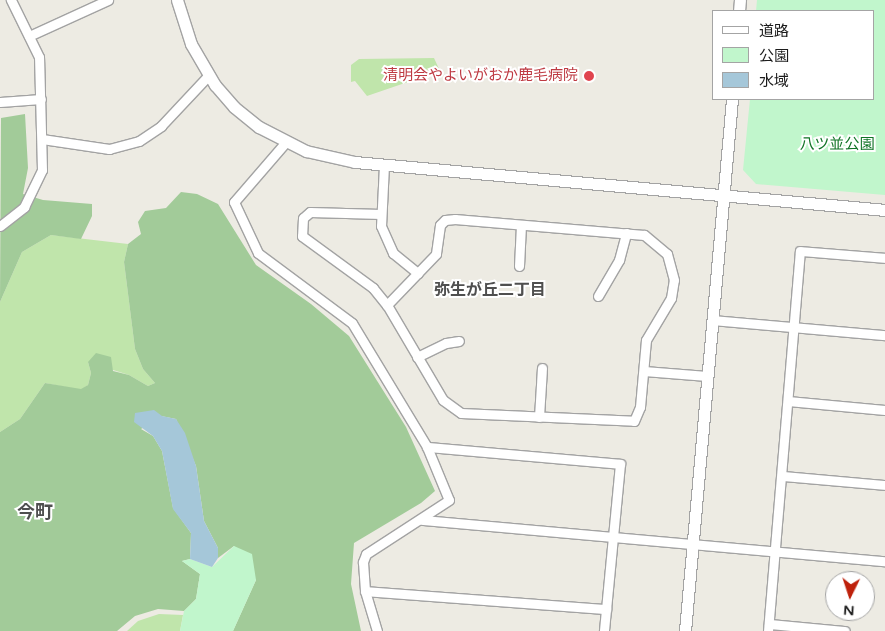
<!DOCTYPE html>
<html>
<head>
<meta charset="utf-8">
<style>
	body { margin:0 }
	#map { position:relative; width:885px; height:631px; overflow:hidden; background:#edebe3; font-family:"Varela Round","Noto Sans JP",sans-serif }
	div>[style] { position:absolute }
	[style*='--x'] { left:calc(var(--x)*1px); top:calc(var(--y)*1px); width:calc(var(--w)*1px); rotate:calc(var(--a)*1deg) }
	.grass>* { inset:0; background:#c0e5ab }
	.forest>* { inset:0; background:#a2cb99 }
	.park>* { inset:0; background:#c1f6cc }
	.water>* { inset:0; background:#a5c7d9 }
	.roads { filter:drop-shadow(1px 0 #a3a3a3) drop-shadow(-1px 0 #a3a3a3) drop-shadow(0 1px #a3a3a3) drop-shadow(0 -1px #a3a3a3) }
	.minor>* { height:9px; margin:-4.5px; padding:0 4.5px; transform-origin:4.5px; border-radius:4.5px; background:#fff }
	.tertiary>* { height:11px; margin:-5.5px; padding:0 5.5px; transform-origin:5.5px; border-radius:5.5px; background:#fff }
	.dots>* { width:14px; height:14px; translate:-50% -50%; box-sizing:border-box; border:2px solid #fff; border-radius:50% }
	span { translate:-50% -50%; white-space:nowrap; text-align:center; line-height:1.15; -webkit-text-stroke:4px #fff; paint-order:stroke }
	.health-label { font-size:15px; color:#be3a42 }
	.right { translate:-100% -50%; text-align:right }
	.park-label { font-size:15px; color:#117426 }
	.neighbourhood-label { font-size:16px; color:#4f4f4f; font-weight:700 }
	.quarter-label { font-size:18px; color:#4f4f4f; font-weight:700 }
	.legend { position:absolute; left:712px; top:10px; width:162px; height:90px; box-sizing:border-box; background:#fff; border:1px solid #a4a4a4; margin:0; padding:6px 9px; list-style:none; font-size:15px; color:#1c1c1c }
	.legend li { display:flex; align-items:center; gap:10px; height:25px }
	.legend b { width:25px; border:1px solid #a4a4a4 }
	.north { position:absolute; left:825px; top:571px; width:50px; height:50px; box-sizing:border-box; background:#fff; border:1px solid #a4a4a4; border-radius:50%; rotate:184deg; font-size:14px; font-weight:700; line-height:20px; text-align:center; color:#1c1c1c }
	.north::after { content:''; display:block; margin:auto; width:18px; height:22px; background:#be210b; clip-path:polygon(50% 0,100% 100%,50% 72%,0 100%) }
</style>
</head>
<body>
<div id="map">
	<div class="grass">
		<i style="clip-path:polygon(434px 58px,440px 71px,367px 96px,355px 81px,351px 82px,351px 65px,359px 59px)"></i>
		<i style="clip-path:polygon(51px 235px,128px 244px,124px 262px,135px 349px,143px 369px,155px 383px,148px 386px,129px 375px,88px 362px,91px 373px,88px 385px,81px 390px,45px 383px,20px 419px,0 432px,0 302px,22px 252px)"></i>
		<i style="clip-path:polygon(159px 614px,183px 615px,180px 631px,127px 631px,138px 621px)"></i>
	</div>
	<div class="forest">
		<i style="clip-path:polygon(25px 114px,28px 168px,23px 194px,43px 200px,92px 204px,92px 216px,81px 239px,51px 235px,22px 252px,0 302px,1px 118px)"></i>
		<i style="clip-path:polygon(181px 192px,197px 194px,218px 204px,256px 265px,311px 304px,349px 336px,406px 427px,435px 491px,421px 503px,354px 543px,351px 584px,361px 631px,233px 631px,256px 580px,234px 546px,218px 558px,218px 548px,204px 521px,196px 466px,176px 419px,161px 416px,141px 429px,153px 436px,162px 451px,173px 508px,191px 533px,190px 559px,182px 561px,200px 574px,196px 599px,184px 611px,158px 609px,135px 616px,117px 631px,0 631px,0 432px,20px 419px,45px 383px,81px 389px,88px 385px,91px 373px,88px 362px,96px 353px,111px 357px,113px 371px,129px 375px,148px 386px,155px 383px,143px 369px,135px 349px,124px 262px,128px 244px,141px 234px,138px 222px,145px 211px,166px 208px)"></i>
	</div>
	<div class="park">
		<i style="clip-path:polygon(757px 0,885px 0,885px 195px,756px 184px,743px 170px,750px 99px,874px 99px,874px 11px,756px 11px)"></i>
		<i style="clip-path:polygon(234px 546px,252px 554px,256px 580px,233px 631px,180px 631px,184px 611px,196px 599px,200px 574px,182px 561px,190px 559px,212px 567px)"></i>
	</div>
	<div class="water">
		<i style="clip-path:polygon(154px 410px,162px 416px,176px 419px,185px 433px,196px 466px,204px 521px,218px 548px,218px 558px,212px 567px,190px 559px,191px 533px,173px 509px,162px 451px,153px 436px,134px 422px,135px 413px)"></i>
	</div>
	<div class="roads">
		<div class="minor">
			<i style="--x:29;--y:36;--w:87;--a:-24.5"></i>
			<i style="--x:0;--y:102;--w:41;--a:-4.2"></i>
			<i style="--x:42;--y:139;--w:68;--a:8.5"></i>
			<i style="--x:109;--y:149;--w:31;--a:-15"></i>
			<i style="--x:139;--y:141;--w:27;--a:-34"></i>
			<i style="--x:161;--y:126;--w:67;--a:-46.8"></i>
			<i style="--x:285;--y:143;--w:78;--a:130.8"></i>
			<i style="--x:234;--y:202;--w:56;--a:64.8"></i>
			<i style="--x:258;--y:253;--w:117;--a:36.7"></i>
			<i style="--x:352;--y:323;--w:145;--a:58.8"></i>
			<i style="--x:427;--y:447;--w:57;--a:67.5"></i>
			<i style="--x:449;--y:500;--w:99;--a:147"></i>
			<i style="--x:366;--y:554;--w:9;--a:111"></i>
			<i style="--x:363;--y:562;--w:29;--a:86"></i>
			<i style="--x:365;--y:591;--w:42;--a:73.3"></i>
			<i style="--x:384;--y:165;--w:61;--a:92.8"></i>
			<i style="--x:381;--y:226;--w:30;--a:66"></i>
			<i style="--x:393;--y:253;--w:32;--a:39"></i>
			<i style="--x:381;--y:214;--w:71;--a:-178.4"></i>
			<i style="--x:310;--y:212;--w:9;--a:139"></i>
			<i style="--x:303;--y:218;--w:18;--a:93"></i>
			<i style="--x:302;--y:236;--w:88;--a:36.2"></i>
			<i style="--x:373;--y:288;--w:22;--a:51"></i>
			<i style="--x:387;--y:305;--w:110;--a:59.5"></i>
			<i style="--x:443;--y:400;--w:22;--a:36"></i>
			<i style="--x:461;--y:413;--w:173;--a:2.6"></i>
			<i style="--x:634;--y:421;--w:15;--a:-67"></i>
			<i style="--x:640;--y:407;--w:67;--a:-84.9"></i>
			<i style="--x:646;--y:340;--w:49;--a:-59.2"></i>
			<i style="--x:671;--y:298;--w:18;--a:-81"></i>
			<i style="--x:674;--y:280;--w:27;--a:-105"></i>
			<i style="--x:667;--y:254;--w:30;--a:-140"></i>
			<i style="--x:644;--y:235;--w:190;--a:-175.2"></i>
			<i style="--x:455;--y:219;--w:10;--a:174"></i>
			<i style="--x:445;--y:220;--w:7;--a:135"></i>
			<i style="--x:440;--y:225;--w:29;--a:98"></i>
			<i style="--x:436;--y:254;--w:71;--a:133.9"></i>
			<i style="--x:0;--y:226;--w:31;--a:-38"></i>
			<i style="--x:24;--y:207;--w:41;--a:-64.1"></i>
			<i style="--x:42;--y:170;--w:113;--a:-91.5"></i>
			<i style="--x:39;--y:57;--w:64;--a:-116.2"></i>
			<i style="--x:519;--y:266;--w:41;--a:-87.2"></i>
			<i style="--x:598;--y:296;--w:42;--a:-59.7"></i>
			<i style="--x:619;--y:260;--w:28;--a:-75"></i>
			<i style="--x:712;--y:320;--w:174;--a:5"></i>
			<i style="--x:417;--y:357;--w:32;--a:-26"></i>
			<i style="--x:446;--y:343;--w:13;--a:-9"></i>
			<i style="--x:644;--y:371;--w:63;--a:4.5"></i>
			<i style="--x:788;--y:401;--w:97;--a:5.3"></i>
			<i style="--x:539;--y:417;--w:49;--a:-86.5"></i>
			<i style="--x:427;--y:447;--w:194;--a:5"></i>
			<i style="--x:620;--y:464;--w:168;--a:95.5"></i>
			<i style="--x:782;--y:476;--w:103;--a:5"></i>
			<i style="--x:422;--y:520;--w:465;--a:5.1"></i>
			<i style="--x:365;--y:591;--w:242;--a:4.3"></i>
			<i style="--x:769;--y:624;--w:76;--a:5.3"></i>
			<i style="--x:768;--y:631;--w:381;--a:-85.2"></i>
			<i style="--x:800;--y:251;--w:85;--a:4.7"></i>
		</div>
		<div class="tertiary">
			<i style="--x:177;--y:0;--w:46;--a:72.3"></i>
			<i style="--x:191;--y:44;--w:48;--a:59.7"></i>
			<i style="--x:215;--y:85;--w:29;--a:49"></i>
			<i style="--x:234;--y:107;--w:32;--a:39"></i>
			<i style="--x:259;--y:127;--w:53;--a:27.1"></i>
			<i style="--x:306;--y:151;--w:50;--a:12.7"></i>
			<i style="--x:355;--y:162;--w:532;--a:5.17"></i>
			<i style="--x:739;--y:11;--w:11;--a:-85"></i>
			<i style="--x:685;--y:631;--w:534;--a:-84.95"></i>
		</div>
	</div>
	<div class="dots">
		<i style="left:589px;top:76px;background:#e0444e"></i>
	</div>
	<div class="health-label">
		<span class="right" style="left:578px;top:76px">清明会やよいがおか鹿毛病院</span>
	</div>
	<div class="park-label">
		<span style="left:837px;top:145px">八ツ並公園</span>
	</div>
	<div class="neighbourhood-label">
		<span style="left:490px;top:290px">弥生が丘二丁目</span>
	</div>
	<div class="quarter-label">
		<span style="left:35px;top:512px">今町</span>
	</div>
	<ul class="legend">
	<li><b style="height:6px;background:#fff"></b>道路</li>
	<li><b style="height:14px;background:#c1f6cc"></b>公園</li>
	<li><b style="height:14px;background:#a5c7d9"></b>水域</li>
	</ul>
	<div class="north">N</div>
</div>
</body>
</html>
